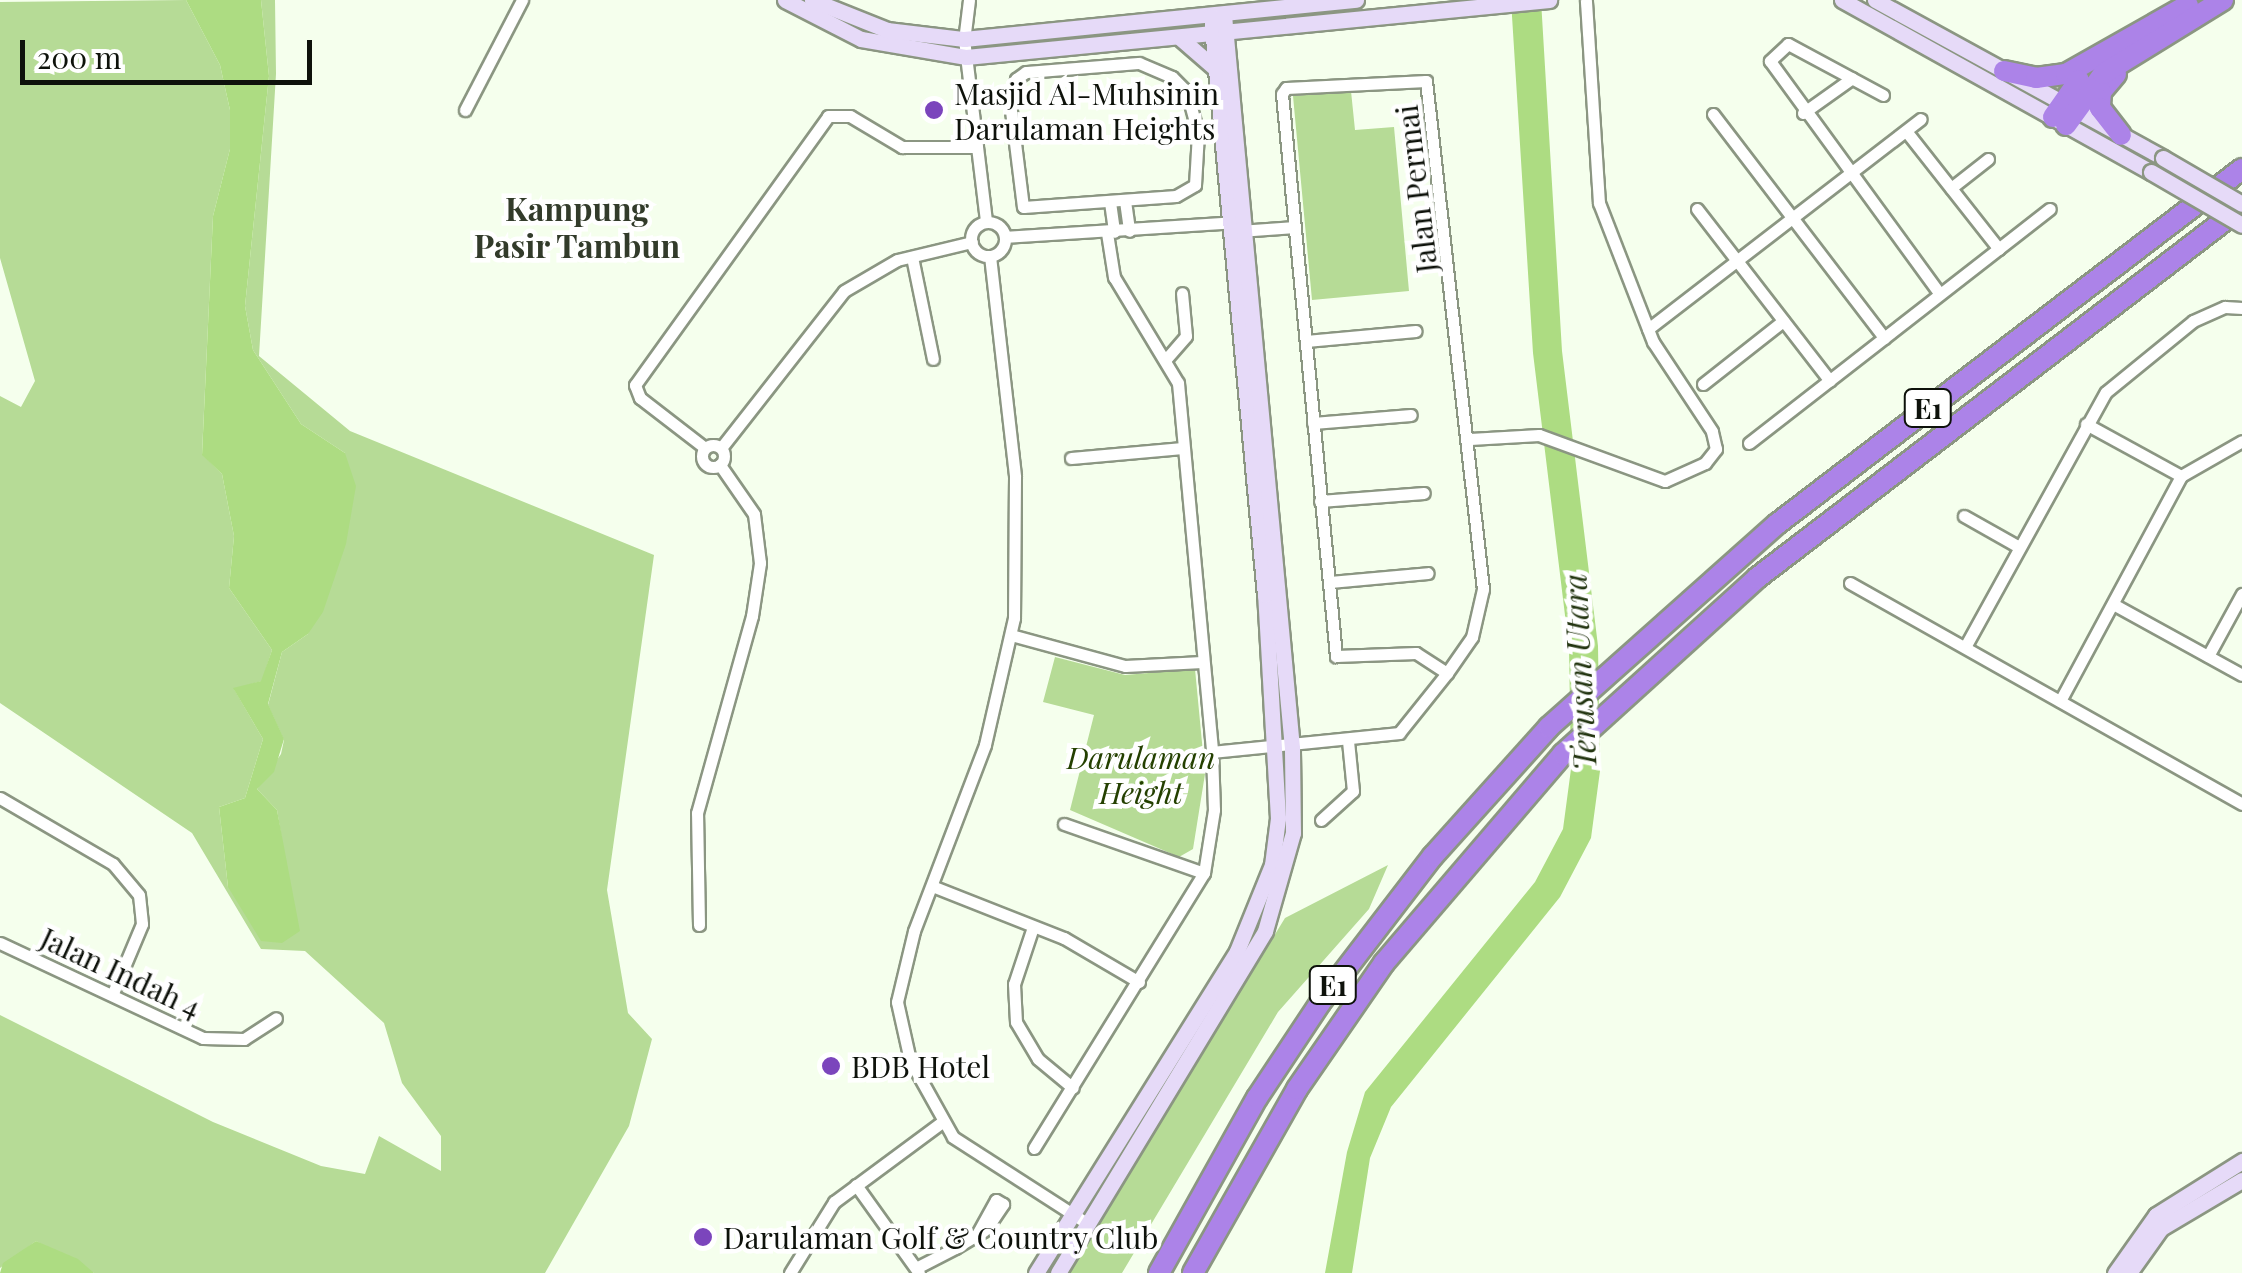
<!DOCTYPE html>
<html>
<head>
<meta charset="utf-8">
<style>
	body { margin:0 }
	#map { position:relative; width:2242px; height:1273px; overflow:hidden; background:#f5ffed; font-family:"Playfair Display",serif }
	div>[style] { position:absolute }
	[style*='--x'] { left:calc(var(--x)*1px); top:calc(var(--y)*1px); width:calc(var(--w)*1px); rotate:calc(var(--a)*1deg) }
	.green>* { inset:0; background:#b6db96 }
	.water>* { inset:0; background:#addc82 }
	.roads { filter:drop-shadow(2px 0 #8b9682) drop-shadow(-2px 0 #8b9682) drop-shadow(0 2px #8b9682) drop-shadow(0 -2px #8b9682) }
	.street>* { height:11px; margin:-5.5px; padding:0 5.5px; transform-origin:5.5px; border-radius:5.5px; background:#fff }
	.street>.ring { margin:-5.5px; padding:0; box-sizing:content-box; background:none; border:11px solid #fff; border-radius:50% }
	.secondary>* { height:15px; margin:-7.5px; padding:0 7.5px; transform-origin:7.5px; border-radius:7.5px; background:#e6daf8 }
	.highway>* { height:20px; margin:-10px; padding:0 10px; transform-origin:10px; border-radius:10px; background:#ac83e8 }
	.bridges { filter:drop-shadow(2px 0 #8b9682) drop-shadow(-2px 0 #8b9682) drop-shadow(0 2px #8b9682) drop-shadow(0 -2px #8b9682) }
	.secondary-bridge>* { height:15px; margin:-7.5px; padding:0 7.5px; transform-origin:7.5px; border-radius:7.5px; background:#e6daf8 }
	.dots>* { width:28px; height:28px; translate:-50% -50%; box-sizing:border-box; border:5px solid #fff; border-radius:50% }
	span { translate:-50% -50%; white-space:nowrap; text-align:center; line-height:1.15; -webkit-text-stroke:9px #fff; paint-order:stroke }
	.shield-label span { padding:2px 8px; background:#fff; border:2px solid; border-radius:8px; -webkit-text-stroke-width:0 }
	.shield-label { font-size:28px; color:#0e120b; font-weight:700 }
	.poi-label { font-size:30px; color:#0e120b }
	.left { translate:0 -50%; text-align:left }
	.street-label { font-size:30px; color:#0e120b }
	.park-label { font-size:30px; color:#244000; font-style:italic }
	.neighbourhood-label { font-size:32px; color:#323b2a; font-weight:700 }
	.water-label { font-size:32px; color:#223410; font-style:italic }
	.scale { position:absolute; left:20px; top:40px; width:292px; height:45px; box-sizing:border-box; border:5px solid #0e120b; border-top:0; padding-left:12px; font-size:30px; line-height:35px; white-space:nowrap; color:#0e120b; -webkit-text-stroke:8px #fff; paint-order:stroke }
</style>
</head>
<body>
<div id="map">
	<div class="green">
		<i style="clip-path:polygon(186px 0,220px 65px,230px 110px,230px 149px,213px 216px,202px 454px,222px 474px,234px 536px,229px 588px,272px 650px,262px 681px,234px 689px,263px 739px,245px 798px,219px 807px,228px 887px,290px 889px,277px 810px,257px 789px,281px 754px,284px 740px,268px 705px,282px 652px,308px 634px,345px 453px,301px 424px,253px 350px,245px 306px,269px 76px,261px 0,275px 0,276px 74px,259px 356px,350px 431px,654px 555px,607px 890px,628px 1013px,652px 1039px,629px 1126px,545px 1273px,94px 1273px,36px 1241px,0 1268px,0 1015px,213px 1122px,321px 1166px,365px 1174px,379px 1136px,441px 1171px,441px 1136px,402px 1083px,384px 1023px,305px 951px,261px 949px,192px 833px,0 703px,0 396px,21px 407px,35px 381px,0 258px,0 2px)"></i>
		<i style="clip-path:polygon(1351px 91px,1355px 130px,1394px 127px,1409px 291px,1312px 300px,1293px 96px)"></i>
		<i style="clip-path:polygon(1055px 657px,1125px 675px,1195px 669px,1205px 774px,1193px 849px,1179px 857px,1070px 810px,1094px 715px,1043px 702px)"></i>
		<i style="clip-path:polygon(1388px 865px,1369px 909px,1278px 1012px,1122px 1273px,1068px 1273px,1285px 918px)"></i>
	</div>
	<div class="water">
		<i style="clip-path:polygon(186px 0,261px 0,269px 76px,245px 306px,253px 350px,301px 424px,345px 453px,356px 486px,346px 544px,323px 612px,308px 634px,282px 652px,268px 704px,284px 739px,274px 772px,257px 789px,277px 810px,300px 931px,282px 943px,261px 941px,228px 887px,219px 807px,245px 798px,263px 739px,233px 688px,261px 681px,272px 650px,229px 588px,234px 536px,222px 474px,202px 455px,213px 216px,230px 149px,230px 110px,220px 65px)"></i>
		<i style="clip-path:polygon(1511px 0,1541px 0,1562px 351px,1598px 646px,1600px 771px,1591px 838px,1560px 897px,1391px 1107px,1370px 1158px,1352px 1273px,1325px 1273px,1347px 1152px,1365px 1092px,1535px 882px,1563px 829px,1571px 769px,1569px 648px,1533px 353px)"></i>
		<i style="clip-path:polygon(36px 1241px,78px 1259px,94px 1273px,0 1273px,3px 1263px)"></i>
	</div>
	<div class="roads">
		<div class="street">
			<i style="--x:969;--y:0;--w:39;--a:97"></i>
			<i style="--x:964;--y:39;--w:184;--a:83.1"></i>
			<i style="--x:1139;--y:63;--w:36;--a:23"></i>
			<i style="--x:1172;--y:77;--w:21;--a:45"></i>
			<i style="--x:1187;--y:92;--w:42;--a:75"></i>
			<i style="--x:1198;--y:133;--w:52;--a:93.3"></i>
			<i style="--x:1195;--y:185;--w:22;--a:150"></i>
			<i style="--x:1176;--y:196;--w:153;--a:175.9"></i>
			<i style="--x:1023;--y:207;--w:106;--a:-97.1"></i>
			<i style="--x:1010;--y:102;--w:24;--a:-75"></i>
			<i style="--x:1016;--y:79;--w:12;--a:-35"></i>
			<i style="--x:1026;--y:72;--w:113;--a:-4.6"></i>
			<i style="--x:1883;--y:95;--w:108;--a:-151.8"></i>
			<i style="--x:1788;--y:44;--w:25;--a:137"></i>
			<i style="--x:1770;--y:61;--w:288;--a:53.9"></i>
			<i style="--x:465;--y:110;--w:124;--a:-62.6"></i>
			<i style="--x:1803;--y:113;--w:60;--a:-35.5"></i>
			<i style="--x:1713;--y:114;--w:282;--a:52.6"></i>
			<i style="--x:1906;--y:131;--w:150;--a:51.8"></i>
			<i style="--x:1951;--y:188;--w:47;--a:-38.1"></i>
			<i style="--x:1125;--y:201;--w:30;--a:82"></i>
			<i style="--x:1110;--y:202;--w:30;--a:82"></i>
			<i style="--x:1697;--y:209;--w:217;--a:52.3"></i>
			<i class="ring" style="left:971px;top:222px;width:23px;height:23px"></i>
			<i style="--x:1239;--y:231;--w:56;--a:-4.1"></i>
			<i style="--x:1107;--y:233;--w:45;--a:81"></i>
			<i style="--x:1114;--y:277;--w:124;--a:58.9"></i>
			<i style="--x:1178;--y:383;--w:371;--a:84.7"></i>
			<i style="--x:1212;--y:752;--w:188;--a:-5.8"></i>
			<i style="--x:1399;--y:733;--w:77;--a:-51.3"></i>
			<i style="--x:1447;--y:673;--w:44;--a:-55.2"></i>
			<i style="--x:1472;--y:637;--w:49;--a:-77.1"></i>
			<i style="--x:1483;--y:589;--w:511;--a:-96.4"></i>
			<i style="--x:1426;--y:81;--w:140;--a:177.1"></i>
			<i style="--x:1286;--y:88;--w:7;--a:124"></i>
			<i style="--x:1282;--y:94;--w:565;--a:84.51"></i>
			<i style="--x:1336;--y:656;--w:80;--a:-2.1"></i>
			<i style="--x:1416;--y:653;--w:37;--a:33"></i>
			<i style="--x:1005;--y:237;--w:231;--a:-3.7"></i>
			<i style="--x:990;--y:256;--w:222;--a:83.5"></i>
			<i style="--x:1015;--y:477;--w:141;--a:90.4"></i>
			<i style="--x:1014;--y:618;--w:130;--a:102.9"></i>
			<i style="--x:985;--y:745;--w:199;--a:110.9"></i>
			<i style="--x:914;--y:931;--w:73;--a:103.5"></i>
			<i style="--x:897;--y:1002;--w:59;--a:77.4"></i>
			<i style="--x:910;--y:1060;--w:88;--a:60.8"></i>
			<i style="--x:953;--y:1137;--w:161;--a:32.8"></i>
			<i style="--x:912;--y:257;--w:104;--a:78.4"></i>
			<i style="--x:1648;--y:329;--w:344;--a:-37.6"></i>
			<i style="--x:1306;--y:341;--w:110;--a:-5.2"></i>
			<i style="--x:1167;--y:358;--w:29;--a:-49"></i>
			<i style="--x:1186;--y:336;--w:43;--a:-95.3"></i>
			<i style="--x:1703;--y:384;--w:102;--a:-38.2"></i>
			<i style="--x:1313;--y:423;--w:98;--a:-4.7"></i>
			<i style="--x:2086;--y:424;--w:108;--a:28.7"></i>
			<i style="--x:1470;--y:439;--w:69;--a:-3.3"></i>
			<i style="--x:1539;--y:435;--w:134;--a:20.1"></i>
			<i style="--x:1665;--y:481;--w:44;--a:-24.2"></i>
			<i style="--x:1705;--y:463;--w:18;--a:-52"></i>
			<i style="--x:1716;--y:449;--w:18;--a:-103"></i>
			<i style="--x:1712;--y:431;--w:107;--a:-123.5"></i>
			<i style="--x:1653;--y:342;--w:149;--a:-111.2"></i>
			<i style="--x:1599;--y:203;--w:203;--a:-93.7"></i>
			<i style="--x:1749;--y:443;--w:381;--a:-37.9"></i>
			<i class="ring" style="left:702px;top:445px;width:11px;height:11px"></i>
			<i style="--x:705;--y:448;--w:82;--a:-142.4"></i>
			<i style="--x:640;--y:398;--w:14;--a:-111"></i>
			<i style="--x:635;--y:385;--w:331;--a:-54.3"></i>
			<i style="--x:828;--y:116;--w:22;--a:0"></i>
			<i style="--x:850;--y:116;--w:61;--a:30.8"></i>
			<i style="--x:902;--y:147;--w:75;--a:0"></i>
			<i style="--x:721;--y:448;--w:199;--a:-51.9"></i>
			<i style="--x:844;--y:291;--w:61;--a:-30.3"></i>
			<i style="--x:897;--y:260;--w:77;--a:-13.5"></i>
			<i style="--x:1071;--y:458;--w:112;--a:-5.1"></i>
			<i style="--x:1320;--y:501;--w:104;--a:-4.4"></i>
			<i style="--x:1964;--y:516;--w:63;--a:29.4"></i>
			<i style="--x:1330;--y:582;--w:98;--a:-5.2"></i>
			<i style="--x:1850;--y:583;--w:450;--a:29.4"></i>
			<i style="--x:2113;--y:604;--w:147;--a:28.8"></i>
			<i style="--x:1011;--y:635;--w:118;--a:15.2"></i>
			<i style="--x:1125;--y:666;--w:77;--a:-3"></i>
			<i style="--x:1965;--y:647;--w:291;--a:-61.1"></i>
			<i style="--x:2106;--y:392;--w:112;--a:-39.2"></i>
			<i style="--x:2193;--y:321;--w:35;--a:-24"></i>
			<i style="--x:2225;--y:307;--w:17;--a:3"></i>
			<i style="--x:2208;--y:656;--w:71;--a:-61.3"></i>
			<i style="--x:2060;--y:701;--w:255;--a:-61.7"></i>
			<i style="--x:2181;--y:476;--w:70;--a:-29.8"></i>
			<i style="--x:0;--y:798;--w:131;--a:30.3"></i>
			<i style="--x:113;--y:864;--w:40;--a:50"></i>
			<i style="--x:139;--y:895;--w:29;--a:84"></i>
			<i style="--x:142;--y:924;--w:75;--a:112.8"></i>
			<i style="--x:1321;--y:820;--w:43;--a:-42.2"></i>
			<i style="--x:1353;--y:791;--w:50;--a:-95.7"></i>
			<i style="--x:1064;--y:824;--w:148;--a:19.3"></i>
			<i style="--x:932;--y:886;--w:142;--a:21.5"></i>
			<i style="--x:1064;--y:938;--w:87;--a:30.4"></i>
			<i style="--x:699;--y:925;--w:112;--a:-91"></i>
			<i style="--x:697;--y:813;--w:205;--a:-74.4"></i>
			<i style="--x:752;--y:616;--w:54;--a:-81.4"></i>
			<i style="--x:760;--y:563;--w:49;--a:-97"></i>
			<i style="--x:754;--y:514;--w:60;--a:-124.8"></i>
			<i style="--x:1033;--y:927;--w:60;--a:108.4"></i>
			<i style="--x:1014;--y:984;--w:38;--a:87"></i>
			<i style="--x:1016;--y:1022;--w:43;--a:59.3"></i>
			<i style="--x:1038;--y:1059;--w:45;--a:39.6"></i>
			<i style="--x:0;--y:943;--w:224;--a:25.1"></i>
			<i style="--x:203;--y:1038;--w:41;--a:1.4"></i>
			<i style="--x:244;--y:1039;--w:38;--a:-33"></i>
			<i style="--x:1034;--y:1148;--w:323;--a:-58.3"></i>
			<i style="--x:1204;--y:873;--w:64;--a:-81"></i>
			<i style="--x:1214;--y:810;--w:58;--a:-92"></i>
			<i style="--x:856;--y:1185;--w:108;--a:54.4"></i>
			<i style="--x:918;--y:1267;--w:42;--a:-27.2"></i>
			<i style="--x:955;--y:1248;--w:33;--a:-31"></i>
			<i style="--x:983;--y:1231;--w:5;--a:-37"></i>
			<i style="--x:987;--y:1228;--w:29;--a:-56"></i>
			<i style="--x:1003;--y:1204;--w:8;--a:-150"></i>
			<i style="--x:996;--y:1200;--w:39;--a:119"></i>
			<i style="--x:790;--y:1273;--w:84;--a:-58.2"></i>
			<i style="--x:834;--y:1202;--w:134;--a:-36.5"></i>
		</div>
		<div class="secondary">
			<i style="--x:785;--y:0;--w:85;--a:27.2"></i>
			<i style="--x:861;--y:39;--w:107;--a:9.7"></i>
			<i style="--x:966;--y:57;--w:586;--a:-5.58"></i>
			<i style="--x:812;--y:0;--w:81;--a:21.8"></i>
			<i style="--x:887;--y:30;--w:78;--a:6.7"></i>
			<i style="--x:964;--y:39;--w:394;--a:-5.7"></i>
			<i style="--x:1842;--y:0;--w:354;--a:29.1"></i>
			<i style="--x:1875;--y:0;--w:328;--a:28.7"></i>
			<i style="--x:1179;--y:37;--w:50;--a:41"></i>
			<i style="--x:1036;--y:1273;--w:380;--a:-58"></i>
			<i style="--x:1237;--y:951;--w:93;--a:-67.9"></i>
			<i style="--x:1272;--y:865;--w:47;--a:-82.7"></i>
			<i style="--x:1278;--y:818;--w:223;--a:-93.3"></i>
			<i style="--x:1265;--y:595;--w:582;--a:-95.33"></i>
			<i style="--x:1058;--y:1273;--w:400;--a:-58.8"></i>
			<i style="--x:1265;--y:931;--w:102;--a:-74.1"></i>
			<i style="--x:1293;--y:833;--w:85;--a:-90.7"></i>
			<i style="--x:1292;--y:748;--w:736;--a:-95.3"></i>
			<i style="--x:2115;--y:1273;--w:71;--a:-54.7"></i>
			<i style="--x:2156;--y:1215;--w:102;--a:-32.1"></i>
			<i style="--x:2129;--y:1273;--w:55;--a:-54.6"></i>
			<i style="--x:2161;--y:1228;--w:94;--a:-30.7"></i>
		</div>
		<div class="highway">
			<i style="--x:2004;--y:71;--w:33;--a:12"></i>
			<i style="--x:2036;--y:78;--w:30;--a:-8"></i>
			<i style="--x:2066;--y:74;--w:140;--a:-29.5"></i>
			<i style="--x:2116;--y:74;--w:23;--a:130"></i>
			<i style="--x:2101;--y:92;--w:16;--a:94"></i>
			<i style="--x:2100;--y:108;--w:34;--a:52"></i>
			<i style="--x:2053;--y:117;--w:45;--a:-54.9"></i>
			<i style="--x:2066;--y:125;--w:63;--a:-54"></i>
			<i style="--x:2103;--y:74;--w:141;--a:-31.7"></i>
			<i style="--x:1159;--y:1273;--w:201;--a:-60.8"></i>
			<i style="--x:1257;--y:1098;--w:114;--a:-56.4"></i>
			<i style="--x:1320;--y:1003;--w:185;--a:-52.5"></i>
			<i style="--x:1433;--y:856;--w:173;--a:-48"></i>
			<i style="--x:1549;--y:727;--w:305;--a:-41.7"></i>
			<i style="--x:1777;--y:524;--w:585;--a:-37.36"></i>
			<i style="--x:1193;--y:1273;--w:211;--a:-60.5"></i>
			<i style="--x:1297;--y:1089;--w:153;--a:-55.4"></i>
			<i style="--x:1384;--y:963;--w:275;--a:-49.4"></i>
			<i style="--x:1563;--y:754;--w:262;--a:-42.2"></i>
			<i style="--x:1757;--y:578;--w:611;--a:-37.41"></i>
		</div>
	</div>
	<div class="bridges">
		<div class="secondary-bridge">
			<i style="--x:2163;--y:158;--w:91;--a:30.2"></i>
			<i style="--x:2151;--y:172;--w:105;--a:30.2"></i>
		</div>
	</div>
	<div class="dots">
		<i style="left:934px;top:110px;background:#7b45bc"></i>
		<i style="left:831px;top:1066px;background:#7b45bc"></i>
		<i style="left:703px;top:1237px;background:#7b45bc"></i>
	</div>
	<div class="shield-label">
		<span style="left:1928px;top:408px">E1</span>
		<span style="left:1333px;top:985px">E1</span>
	</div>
	<div class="poi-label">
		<span class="left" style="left:954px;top:110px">Masjid Al-Muhsinin<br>Darulaman Heights</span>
		<span class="left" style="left:851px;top:1066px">BDB Hotel</span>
		<span class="left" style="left:723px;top:1237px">Darulaman Golf &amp; Country Club</span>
	</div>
	<div class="street-label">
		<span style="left:1416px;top:189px;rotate:-97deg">Jalan Permai</span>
		<span style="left:121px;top:972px;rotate:25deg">Jalan Indah 4</span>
	</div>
	<div class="park-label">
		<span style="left:1141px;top:774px">Darulaman<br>Height</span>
	</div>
	<div class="neighbourhood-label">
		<span style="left:577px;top:227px">Kampung<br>Pasir Tambun</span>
	</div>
	<div class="water-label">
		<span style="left:1579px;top:672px;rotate:-93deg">Terusan Utara</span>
	</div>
	<div class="scale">200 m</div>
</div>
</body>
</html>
